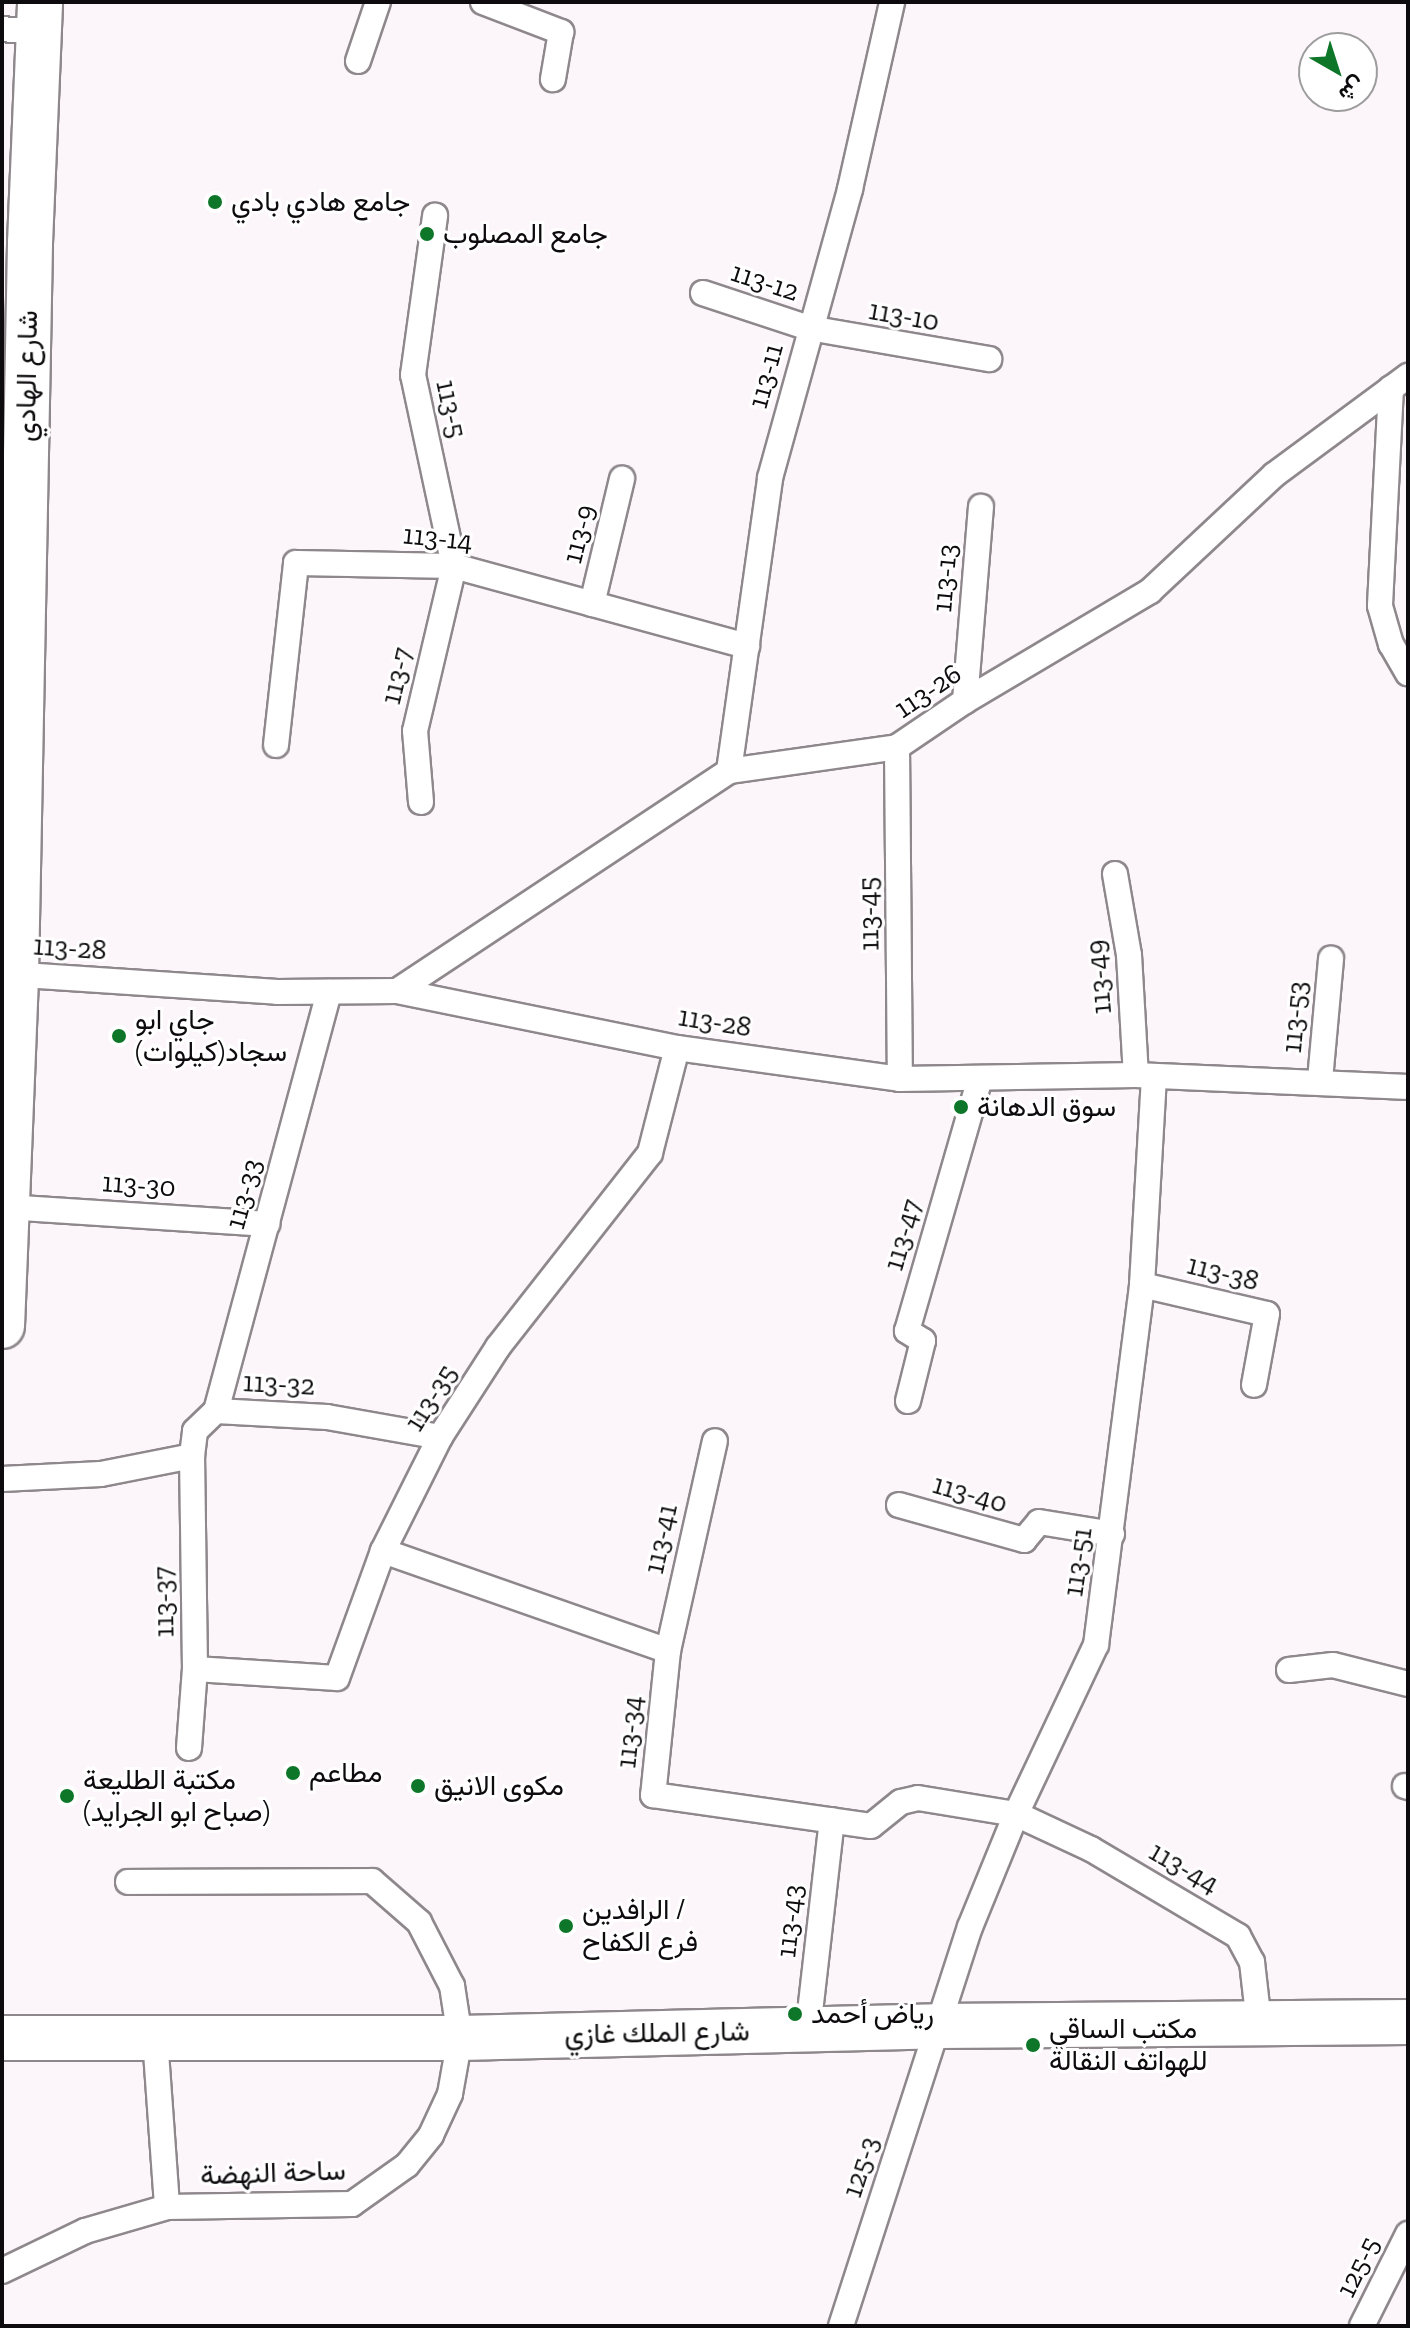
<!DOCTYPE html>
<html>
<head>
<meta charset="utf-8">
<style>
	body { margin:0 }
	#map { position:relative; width:1410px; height:2328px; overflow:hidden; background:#fcf6fa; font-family:"Zilla Slab",Vazirmatn,serif }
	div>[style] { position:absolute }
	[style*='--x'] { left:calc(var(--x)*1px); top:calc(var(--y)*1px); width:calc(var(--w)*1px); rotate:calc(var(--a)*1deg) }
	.roads { filter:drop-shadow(2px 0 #8e888c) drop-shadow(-2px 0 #8e888c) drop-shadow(0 2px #8e888c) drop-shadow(0 -2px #8e888c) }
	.lane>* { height:24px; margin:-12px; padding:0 12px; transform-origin:12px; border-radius:12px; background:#fff }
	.secondary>* { height:44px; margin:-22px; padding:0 22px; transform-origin:22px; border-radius:22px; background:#fff }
	.dots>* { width:22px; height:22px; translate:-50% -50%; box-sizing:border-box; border:4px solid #fff; border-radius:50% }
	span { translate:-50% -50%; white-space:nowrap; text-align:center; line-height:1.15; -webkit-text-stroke:6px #fff; paint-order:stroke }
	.poi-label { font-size:28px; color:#0d0b0d }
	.left { translate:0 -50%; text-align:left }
	.street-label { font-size:28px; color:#0d0b0d }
	.frame { position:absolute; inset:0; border:4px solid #0d0b0d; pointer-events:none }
	.north { position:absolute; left:1298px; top:32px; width:80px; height:80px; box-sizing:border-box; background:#fff; border:2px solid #9e9d9e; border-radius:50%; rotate:141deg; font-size:22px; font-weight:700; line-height:32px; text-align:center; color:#0d0b0d }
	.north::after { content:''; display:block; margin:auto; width:28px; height:36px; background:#0d7629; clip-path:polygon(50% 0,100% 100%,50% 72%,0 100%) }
</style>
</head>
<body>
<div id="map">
	<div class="roads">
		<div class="lane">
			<i style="--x:483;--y:2;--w:84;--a:21"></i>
			<i style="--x:561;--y:32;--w:48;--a:99.7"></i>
			<i style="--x:2;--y:29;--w:38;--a:5"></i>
			<i style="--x:358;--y:61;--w:62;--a:-71.3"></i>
			<i style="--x:703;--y:293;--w:112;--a:18.3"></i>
			<i style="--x:809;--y:328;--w:183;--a:9.8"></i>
			<i style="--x:1391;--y:388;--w:218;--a:92.9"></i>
			<i style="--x:1380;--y:606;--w:40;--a:74"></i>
			<i style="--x:1391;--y:644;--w:34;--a:60"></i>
			<i style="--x:592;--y:604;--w:129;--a:-76.5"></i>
			<i style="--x:965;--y:701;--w:195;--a:-85.3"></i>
			<i style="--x:276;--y:745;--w:183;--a:-83.7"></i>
			<i style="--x:296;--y:563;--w:158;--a:1.1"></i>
			<i style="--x:454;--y:566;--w:304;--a:15.3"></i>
			<i style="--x:897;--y:747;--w:332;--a:89.5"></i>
			<i style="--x:729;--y:771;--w:296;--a:-82"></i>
			<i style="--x:770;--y:478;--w:300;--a:-74.5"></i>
			<i style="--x:850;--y:189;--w:192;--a:-77.3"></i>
			<i style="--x:421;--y:802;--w:71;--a:-94.8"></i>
			<i style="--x:415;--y:731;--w:170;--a:-76.7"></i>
			<i style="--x:454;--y:566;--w:195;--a:-102.1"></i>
			<i style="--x:413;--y:375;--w:161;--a:-82.1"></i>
			<i style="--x:1115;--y:874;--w:82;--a:80.2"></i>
			<i style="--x:1129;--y:955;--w:120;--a:86.7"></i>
			<i style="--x:8;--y:974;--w:270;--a:3.8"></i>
			<i style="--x:277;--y:992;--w:120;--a:-0.5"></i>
			<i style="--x:397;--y:991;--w:286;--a:11.5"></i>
			<i style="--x:677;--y:1048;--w:225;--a:7.9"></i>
			<i style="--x:900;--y:1079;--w:236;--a:-1"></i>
			<i style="--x:1136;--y:1075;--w:272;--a:2.5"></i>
			<i style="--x:397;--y:991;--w:398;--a:-33.5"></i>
			<i style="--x:729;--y:771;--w:170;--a:-8.1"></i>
			<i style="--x:897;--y:747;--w:82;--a:-34.1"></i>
			<i style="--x:965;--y:701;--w:215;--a:-30.7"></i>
			<i style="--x:1150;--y:591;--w:170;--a:-43.1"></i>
			<i style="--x:1274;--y:475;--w:167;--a:-36.5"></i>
			<i style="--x:1320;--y:1080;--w:122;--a:-84.8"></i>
			<i style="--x:6;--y:1207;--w:262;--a:3.7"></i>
			<i style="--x:1142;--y:1285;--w:128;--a:13.1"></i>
			<i style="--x:1267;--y:1314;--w:72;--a:100.4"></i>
			<i style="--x:908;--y:1401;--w:62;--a:-76"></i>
			<i style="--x:923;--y:1341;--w:19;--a:-148"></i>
			<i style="--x:907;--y:1331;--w:263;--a:-73.9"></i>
			<i style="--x:216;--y:1411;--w:434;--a:-74.9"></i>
			<i style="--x:2;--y:1479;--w:99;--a:-2.9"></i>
			<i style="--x:101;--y:1474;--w:93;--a:-11.2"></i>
			<i style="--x:192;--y:1456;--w:25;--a:-83"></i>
			<i style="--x:195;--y:1431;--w:29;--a:-44"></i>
			<i style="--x:216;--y:1411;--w:111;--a:3.1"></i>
			<i style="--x:327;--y:1417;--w:115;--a:10"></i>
			<i style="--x:899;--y:1505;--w:130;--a:15.6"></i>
			<i style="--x:1024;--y:1540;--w:23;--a:-50"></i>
			<i style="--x:1039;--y:1522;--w:74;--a:9.3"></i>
			<i style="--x:383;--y:1551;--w:302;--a:19.3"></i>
			<i style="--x:668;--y:1651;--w:145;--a:95.9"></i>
			<i style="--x:653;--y:1795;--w:220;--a:8.1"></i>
			<i style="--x:871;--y:1826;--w:38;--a:-39"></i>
			<i style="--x:901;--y:1802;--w:17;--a:-13"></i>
			<i style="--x:918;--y:1798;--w:99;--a:9.3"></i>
			<i style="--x:1016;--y:1814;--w:83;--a:25"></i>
			<i style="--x:1091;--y:1849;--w:171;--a:30.6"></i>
			<i style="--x:1238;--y:1936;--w:30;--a:62"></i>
			<i style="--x:1252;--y:1962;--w:61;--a:83.5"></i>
			<i style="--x:668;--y:1651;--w:215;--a:-77.4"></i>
			<i style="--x:195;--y:1669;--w:142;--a:3.6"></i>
			<i style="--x:337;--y:1678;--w:135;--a:-70.1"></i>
			<i style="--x:383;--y:1551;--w:127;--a:-63.4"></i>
			<i style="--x:440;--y:1437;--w:107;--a:-57.2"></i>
			<i style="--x:498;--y:1347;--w:246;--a:-51.9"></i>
			<i style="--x:650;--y:1153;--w:108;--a:-75.6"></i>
			<i style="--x:1289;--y:1670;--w:44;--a:-6.5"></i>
			<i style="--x:1333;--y:1665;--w:77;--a:14.2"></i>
			<i style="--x:189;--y:1748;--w:79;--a:-85.7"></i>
			<i style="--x:195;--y:1669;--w:213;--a:-90.8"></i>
			<i style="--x:1405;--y:1786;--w:3;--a:18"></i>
			<i style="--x:808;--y:2030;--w:211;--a:-83.5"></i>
			<i style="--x:155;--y:2038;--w:169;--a:85.9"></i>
			<i style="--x:2;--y:2271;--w:92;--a:-25.7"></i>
			<i style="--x:85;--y:2231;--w:85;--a:-16.3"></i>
			<i style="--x:167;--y:2207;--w:185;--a:-0.9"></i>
			<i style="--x:352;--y:2204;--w:67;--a:-35.3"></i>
			<i style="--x:407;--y:2165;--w:38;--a:-51"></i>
			<i style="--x:431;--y:2135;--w:45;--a:-65.1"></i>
			<i style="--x:450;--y:2094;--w:57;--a:-79.9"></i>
			<i style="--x:460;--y:2038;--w:53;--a:-98.7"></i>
			<i style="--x:452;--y:1986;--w:72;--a:-117.3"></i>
			<i style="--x:419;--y:1922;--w:62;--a:-138.9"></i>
			<i style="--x:372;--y:1881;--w:244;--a:179.8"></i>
			<i style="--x:841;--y:2326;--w:419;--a:-72.1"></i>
			<i style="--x:970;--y:1927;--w:122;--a:-67.8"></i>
			<i style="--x:1016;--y:1814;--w:187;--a:-64.7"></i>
			<i style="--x:1096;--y:1645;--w:363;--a:-82.7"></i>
			<i style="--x:1142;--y:1285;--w:209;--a:-86.7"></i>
			<i style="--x:1362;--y:2326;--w:103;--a:-63.4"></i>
		</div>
		<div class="secondary">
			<i style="--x:2;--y:1326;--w:352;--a:-87.7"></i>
			<i style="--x:16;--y:974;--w:731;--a:-88.9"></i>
			<i style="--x:30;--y:243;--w:241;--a:-87.6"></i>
			<i style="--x:2;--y:2038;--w:458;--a:0"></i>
			<i style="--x:460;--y:2038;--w:478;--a:-1.4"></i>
			<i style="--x:938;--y:2026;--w:470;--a:-0.5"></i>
		</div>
	</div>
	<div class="dots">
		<i style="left:215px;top:202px;background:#0d7629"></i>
		<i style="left:427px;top:234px;background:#0d7629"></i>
		<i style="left:119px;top:1036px;background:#0d7629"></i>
		<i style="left:961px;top:1107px;background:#0d7629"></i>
		<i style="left:293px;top:1773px;background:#0d7629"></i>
		<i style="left:418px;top:1786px;background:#0d7629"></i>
		<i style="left:67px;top:1796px;background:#0d7629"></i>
		<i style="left:566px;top:1926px;background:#0d7629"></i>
		<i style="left:795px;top:2014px;background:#0d7629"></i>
		<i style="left:1033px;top:2045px;background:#0d7629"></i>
	</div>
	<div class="poi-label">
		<span class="left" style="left:231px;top:202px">جامع هادي بادي</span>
		<span class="left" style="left:443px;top:234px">جامع المصلوب</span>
		<span class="left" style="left:135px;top:1036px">جاي ابو<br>سجاد(كيلوات)</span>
		<span class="left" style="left:977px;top:1107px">سوق الدهانة</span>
		<span class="left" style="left:309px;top:1773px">مطاعم</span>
		<span class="left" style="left:83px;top:1796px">مكتبة الطليعة<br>(صباح ابو الجرايد)</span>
		<span class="left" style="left:434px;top:1786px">مكوى الانيق</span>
		<span class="left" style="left:582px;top:1926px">الرافدين /<br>فرع الكفاح</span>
		<span class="left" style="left:811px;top:2014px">رياض أحمد</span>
		<span class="left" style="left:1049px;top:2045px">مكتب الساقي<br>للهواتف النقالة</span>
	</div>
	<div class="street-label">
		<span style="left:765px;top:282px;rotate:18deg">113-12</span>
		<span style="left:904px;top:316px;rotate:10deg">113-10</span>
		<span style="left:27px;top:376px;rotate:-89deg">شارع الهادي</span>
		<span style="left:766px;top:376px;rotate:-75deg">113-11</span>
		<span style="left:451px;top:409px;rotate:78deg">113-5</span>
		<span style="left:579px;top:534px;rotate:-76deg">113-9</span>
		<span style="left:438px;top:538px;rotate:6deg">113-14</span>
		<span style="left:945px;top:578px;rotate:-85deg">113-13</span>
		<span style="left:397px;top:676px;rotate:-77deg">113-7</span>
		<span style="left:928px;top:691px;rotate:-34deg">113-26</span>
		<span style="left:869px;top:914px;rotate:-91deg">113-45</span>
		<span style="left:70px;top:948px;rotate:4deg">113-28</span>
		<span style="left:1099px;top:977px;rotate:-95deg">113-49</span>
		<span style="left:1295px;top:1017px;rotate:-85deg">113-53</span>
		<span style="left:715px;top:1022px;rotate:9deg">113-28</span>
		<span style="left:139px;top:1185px;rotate:4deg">113-30</span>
		<span style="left:244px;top:1194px;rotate:-75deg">113-33</span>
		<span style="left:903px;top:1235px;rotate:-74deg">113-47</span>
		<span style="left:1223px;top:1273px;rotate:14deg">113-38</span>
		<span style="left:279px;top:1384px;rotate:3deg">113-32</span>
		<span style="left:431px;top:1398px;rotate:-58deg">113-35</span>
		<span style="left:970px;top:1494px;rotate:16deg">113-40</span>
		<span style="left:661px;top:1539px;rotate:-78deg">113-41</span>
		<span style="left:1078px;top:1562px;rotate:-82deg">113-51</span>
		<span style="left:164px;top:1602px;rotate:-91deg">113-37</span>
		<span style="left:630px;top:1732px;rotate:-84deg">113-34</span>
		<span style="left:1184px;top:1868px;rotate:30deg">113-44</span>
		<span style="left:790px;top:1921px;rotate:-84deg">113-43</span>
		<span style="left:657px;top:2033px;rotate:-1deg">شارع الملك غازي</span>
		<span style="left:861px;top:2167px;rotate:-72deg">125-3</span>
		<span style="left:273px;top:2173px;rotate:-2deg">ساحة النهضة</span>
		<span style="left:1358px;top:2267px;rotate:-64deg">125-5</span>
	</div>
	<div class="frame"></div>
	<div class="north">ش</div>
</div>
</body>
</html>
